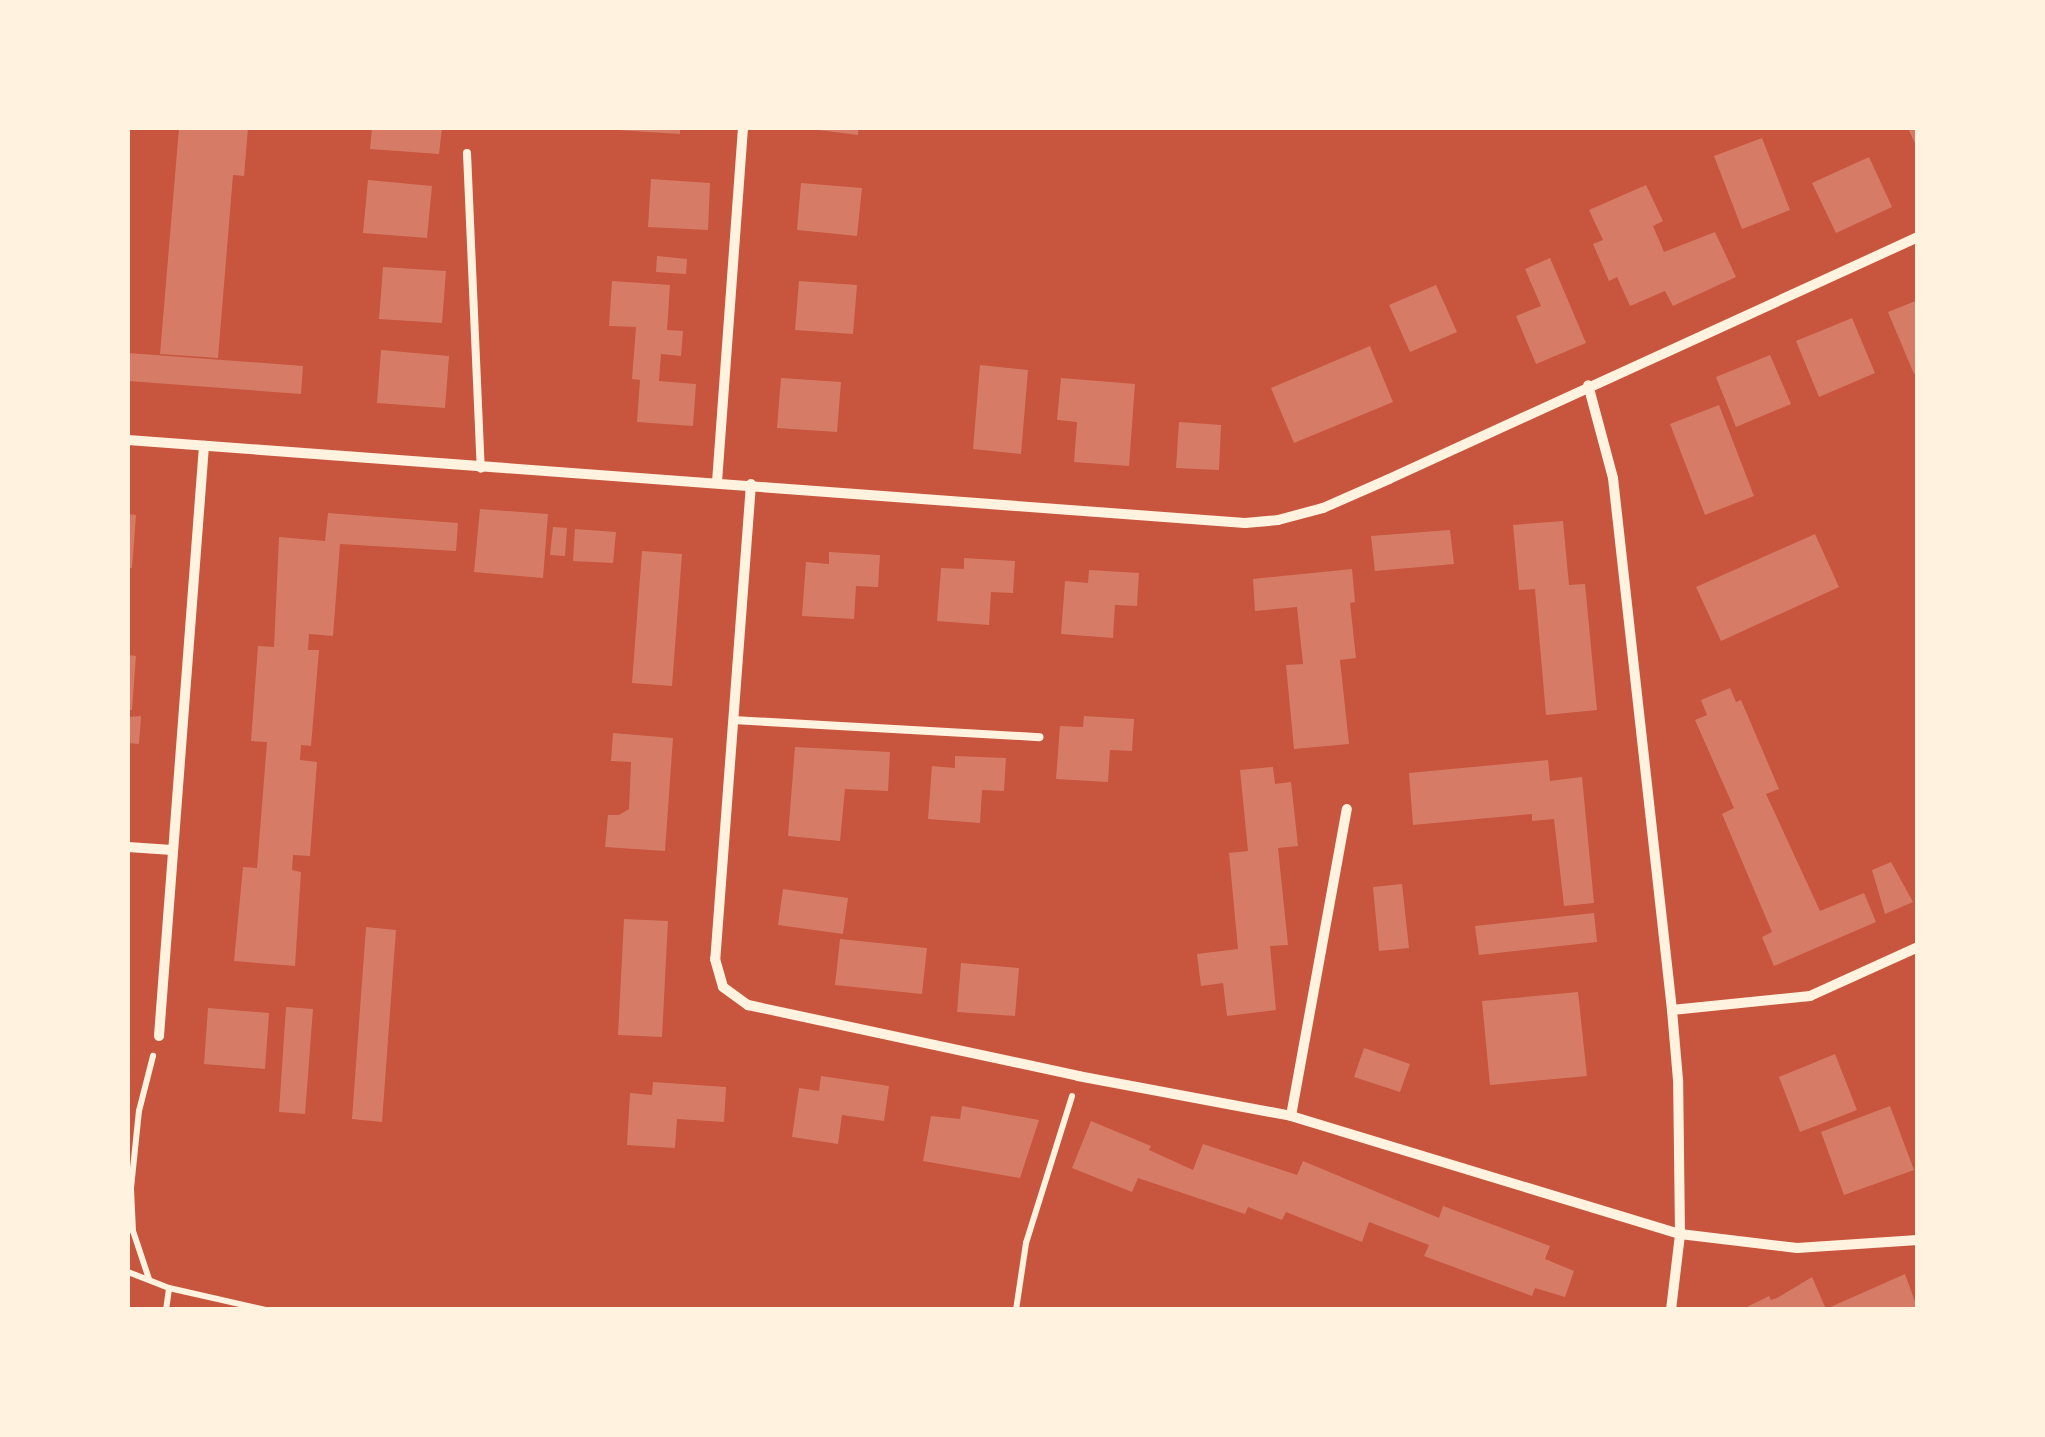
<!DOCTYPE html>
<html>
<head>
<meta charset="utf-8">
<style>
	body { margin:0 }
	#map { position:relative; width:2045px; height:1437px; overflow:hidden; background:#c8553d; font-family:"Fira Sans",sans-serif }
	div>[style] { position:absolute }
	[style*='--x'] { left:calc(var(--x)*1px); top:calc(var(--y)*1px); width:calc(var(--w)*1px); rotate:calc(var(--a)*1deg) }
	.building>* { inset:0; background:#d67c66 }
	.path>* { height:6px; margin:-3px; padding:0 3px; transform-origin:3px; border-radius:3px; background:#fff3e0 }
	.service>* { height:8px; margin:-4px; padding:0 4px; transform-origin:4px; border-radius:4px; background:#fff3e0 }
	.minor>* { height:10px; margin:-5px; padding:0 5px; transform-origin:5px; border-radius:5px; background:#fff3e0 }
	span { translate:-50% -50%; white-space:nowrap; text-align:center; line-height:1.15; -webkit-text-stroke:8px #fff3e0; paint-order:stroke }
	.frame { position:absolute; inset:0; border:130px solid #fff3e0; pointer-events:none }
</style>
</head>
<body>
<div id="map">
	<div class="building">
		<i style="clip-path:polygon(179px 128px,248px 128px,244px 176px,233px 175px,218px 358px,160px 354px)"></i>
		<i style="clip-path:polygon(372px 128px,442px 128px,439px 154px,370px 149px)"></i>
		<i style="clip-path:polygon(617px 128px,680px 128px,680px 134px,617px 130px)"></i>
		<i style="clip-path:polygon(803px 128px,858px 128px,858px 135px)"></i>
		<i style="clip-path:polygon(1908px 128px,1918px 128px,1918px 150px)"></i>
		<i style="clip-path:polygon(1762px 138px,1790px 210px,1742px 229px,1714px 156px)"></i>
		<i style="clip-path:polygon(1869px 157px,1892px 207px,1836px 233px,1812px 183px)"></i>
		<i style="clip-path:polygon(651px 179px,710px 183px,708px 230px,648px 227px)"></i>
		<i style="clip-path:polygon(368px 180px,432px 186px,427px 238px,363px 233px)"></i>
		<i style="clip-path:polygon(801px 183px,862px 188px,857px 236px,797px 230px)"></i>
		<i style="clip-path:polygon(1646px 185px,1663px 221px,1653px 226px,1664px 252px,1715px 232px,1736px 277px,1673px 306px,1665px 291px,1630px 306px,1617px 277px,1609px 281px,1593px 244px,1603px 240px,1589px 210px)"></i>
		<i style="clip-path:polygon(657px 256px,687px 259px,686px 274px,656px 272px)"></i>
		<i style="clip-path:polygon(1550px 258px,1586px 343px,1536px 364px,1516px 316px,1541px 306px,1525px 269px)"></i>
		<i style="clip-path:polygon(383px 267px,446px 271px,442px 323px,379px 319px)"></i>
		<i style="clip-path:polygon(612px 281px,670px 285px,667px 330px,683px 331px,681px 356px,661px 354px,659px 381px,696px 384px,693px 426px,637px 422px,640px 380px,632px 379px,636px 327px,609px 326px)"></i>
		<i style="clip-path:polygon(799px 281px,857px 285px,853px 334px,795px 330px)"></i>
		<i style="clip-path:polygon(1436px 285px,1457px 332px,1410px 352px,1389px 305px)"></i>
		<i style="clip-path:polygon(1918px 300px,1918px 372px,1914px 374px,1888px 312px)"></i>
		<i style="clip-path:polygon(1852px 318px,1875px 373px,1819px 397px,1796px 341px)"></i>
		<i style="clip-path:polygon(1370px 346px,1393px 402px,1294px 443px,1271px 388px)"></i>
		<i style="clip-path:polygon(381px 350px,449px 356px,445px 408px,377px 403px)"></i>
		<i style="clip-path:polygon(128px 353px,303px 366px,301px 394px,128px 381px)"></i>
		<i style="clip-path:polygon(1770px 355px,1791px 404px,1736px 427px,1716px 377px)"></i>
		<i style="clip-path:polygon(980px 365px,1028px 370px,1021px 454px,973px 449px)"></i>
		<i style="clip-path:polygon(781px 378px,841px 382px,837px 432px,777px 428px)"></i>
		<i style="clip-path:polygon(1061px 378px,1135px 384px,1129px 466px,1074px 462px,1077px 422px,1057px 420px)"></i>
		<i style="clip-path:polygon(1719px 405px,1754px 496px,1705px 515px,1670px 424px)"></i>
		<i style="clip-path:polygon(1179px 422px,1221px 425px,1219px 470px,1176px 468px)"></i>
		<i style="clip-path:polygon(480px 509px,548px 514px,543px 578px,474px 572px)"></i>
		<i style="clip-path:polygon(328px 513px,458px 523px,456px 551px,340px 544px,333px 636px,309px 634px,308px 650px,319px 650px,311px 746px,301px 745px,300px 760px,317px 762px,310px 856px,293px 855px,292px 870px,301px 872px,295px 966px,234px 961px,243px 867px,257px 868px,267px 742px,251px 741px,258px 646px,274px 647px,279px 537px,325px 541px)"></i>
		<i style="clip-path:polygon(128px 514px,136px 515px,132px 568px,128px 568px)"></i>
		<i style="clip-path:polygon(1563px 521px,1569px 585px,1585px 584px,1597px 710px,1546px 715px,1535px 589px,1519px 590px,1513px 525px)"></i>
		<i style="clip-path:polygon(553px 527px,567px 528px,565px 556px,550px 555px)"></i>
		<i style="clip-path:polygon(575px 529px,616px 532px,613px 563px,573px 561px)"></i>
		<i style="clip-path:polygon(1450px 530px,1454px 564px,1375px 571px,1371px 536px)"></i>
		<i style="clip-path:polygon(1815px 534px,1839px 587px,1721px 641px,1696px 587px)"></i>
		<i style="clip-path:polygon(642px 551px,682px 554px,672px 686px,632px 683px)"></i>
		<i style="clip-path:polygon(829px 552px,880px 555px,878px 587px,856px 586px,854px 619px,802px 616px,806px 562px,829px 564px)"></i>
		<i style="clip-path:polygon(964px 558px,1015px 561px,1013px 593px,991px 592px,989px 625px,937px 621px,941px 568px,964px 569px)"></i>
		<i style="clip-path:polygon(1352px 569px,1355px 602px,1350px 603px,1356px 658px,1340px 660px,1349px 744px,1294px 749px,1286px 665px,1303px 664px,1297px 607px,1255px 611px,1253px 579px)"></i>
		<i style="clip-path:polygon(1089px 570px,1139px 573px,1137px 606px,1115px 605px,1113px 638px,1061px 634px,1065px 581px,1088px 583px)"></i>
		<i style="clip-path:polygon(128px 655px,136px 656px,132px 710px,128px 710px)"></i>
		<i style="clip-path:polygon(1730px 688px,1736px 702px,1741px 700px,1779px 789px,1766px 794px,1820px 911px,1864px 893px,1876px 922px,1774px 966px,1762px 937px,1772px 932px,1722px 814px,1734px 808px,1695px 720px,1707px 715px,1701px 700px)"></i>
		<i style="clip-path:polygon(141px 716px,139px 744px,128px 743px,128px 717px)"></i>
		<i style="clip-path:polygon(1084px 716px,1134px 719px,1132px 751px,1110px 750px,1108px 782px,1056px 779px,1060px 726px,1083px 727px)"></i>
		<i style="clip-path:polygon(613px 733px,673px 738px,665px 851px,605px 847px,608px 815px,619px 815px,629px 809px,631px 762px,611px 761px)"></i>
		<i style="clip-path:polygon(795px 747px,890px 752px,888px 791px,845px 789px,840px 841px,788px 836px)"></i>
		<i style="clip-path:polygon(955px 756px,1006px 758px,1004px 791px,982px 790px,980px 823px,928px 819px,932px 766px,955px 768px)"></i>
		<i style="clip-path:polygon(1548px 760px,1550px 781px,1582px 777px,1594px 903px,1564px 906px,1554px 819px,1532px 821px,1532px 814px,1413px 825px,1409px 773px)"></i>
		<i style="clip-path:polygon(1273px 767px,1275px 784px,1291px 782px,1298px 846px,1278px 848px,1288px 945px,1270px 946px,1276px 1010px,1227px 1016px,1223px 983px,1201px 986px,1197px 954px,1238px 949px,1229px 853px,1248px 851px,1240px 770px)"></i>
		<i style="clip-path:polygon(1891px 862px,1913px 902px,1885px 914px,1872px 870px)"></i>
		<i style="clip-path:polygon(1402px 884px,1409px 948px,1379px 951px,1373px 887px)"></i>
		<i style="clip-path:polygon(783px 889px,848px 898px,843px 934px,778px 925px)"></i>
		<i style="clip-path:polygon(1594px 913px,1597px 942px,1479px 955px,1475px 926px)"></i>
		<i style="clip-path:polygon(624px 919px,668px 921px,662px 1037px,618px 1035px)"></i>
		<i style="clip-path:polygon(366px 927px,396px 930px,382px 1122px,352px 1119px)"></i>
		<i style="clip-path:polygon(840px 939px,927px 948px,922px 994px,835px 985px)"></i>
		<i style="clip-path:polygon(961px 963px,1019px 968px,1015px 1016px,957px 1012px)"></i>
		<i style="clip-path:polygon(1578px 992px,1587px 1076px,1490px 1085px,1482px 1001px)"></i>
		<i style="clip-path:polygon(286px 1007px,313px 1009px,305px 1114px,279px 1112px)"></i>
		<i style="clip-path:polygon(208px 1008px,269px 1013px,265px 1069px,204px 1064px)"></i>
		<i style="clip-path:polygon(1364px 1048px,1410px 1064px,1400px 1092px,1354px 1077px)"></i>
		<i style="clip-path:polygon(1835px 1054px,1857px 1110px,1800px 1132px,1779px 1077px)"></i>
		<i style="clip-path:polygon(821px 1076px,889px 1086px,884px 1121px,842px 1115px,838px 1144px,792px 1137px,799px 1088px,819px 1091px)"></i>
		<i style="clip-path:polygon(653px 1082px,726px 1087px,724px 1122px,677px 1119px,675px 1148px,627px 1145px,630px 1093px,652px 1095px)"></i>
		<i style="clip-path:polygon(962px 1106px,1039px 1120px,1020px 1178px,923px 1161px,931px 1116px,960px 1119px)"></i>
		<i style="clip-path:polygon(1890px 1106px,1914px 1170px,1844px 1195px,1821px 1132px)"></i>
		<i style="clip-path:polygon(1091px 1121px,1151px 1146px,1149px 1150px,1193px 1170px,1203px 1144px,1297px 1175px,1303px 1161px,1439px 1218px,1443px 1206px,1550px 1246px,1545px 1259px,1574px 1271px,1565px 1297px,1535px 1288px,1532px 1296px,1424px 1256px,1429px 1245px,1369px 1222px,1362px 1242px,1286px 1212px,1282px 1220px,1248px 1207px,1245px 1214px,1138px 1178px,1132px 1192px,1072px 1168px)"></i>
		<i style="clip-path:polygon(1905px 1274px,1918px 1310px,1741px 1310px,1769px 1296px,1771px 1300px,1777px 1298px,1812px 1277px,1826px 1309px)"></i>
	</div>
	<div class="path">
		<i style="--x:128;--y:1272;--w:44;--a:21.3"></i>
		<i style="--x:169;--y:1288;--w:99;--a:12.8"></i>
		<i style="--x:149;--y:1279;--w:51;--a:-108.4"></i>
		<i style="--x:133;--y:1231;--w:43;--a:-92.7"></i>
		<i style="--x:131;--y:1188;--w:77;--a:-84.1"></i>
		<i style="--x:139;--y:1111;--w:57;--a:-75.7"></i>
		<i style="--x:166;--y:1310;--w:22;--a:-82"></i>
		<i style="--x:1016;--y:1310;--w:68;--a:-81.5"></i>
		<i style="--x:1026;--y:1243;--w:154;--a:-72.6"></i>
	</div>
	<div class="service">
		<i style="--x:467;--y:153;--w:316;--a:87.5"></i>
		<i style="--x:733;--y:720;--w:307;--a:3.2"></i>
	</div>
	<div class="minor">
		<i style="--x:128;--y:440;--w:1120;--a:4.25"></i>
		<i style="--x:1245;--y:523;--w:33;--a:-5"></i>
		<i style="--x:1278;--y:520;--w:47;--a:-14.9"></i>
		<i style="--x:1323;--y:508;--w:72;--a:-23.7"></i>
		<i style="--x:1389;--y:479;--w:582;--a:-24.58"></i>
		<i style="--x:717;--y:482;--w:355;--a:-85.8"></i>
		<i style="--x:751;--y:484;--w:476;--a:94.3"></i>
		<i style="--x:715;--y:959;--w:29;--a:74"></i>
		<i style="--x:723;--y:987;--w:31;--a:36"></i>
		<i style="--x:748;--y:1005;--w:338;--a:12.1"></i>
		<i style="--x:1078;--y:1076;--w:217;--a:10.6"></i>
		<i style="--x:1291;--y:1116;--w:407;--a:16.9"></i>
		<i style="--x:1680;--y:1234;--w:154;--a:-90.7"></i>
		<i style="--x:1678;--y:1080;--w:70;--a:-94.9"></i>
		<i style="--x:1672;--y:1010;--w:535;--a:-96.33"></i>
		<i style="--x:1613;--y:478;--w:96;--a:-105"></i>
		<i style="--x:128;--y:847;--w:44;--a:3.9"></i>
		<i style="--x:1672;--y:1010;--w:139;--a:-5.8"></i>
		<i style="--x:1810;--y:996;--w:119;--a:-24.4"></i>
		<i style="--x:159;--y:1036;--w:592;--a:-85.64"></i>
		<i style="--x:1291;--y:1116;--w:312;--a:-79.7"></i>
		<i style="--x:1671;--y:1310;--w:77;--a:-83.2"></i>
		<i style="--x:1680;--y:1234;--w:118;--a:6.8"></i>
		<i style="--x:1797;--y:1248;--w:121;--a:-3.8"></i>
	</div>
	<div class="frame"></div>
</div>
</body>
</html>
